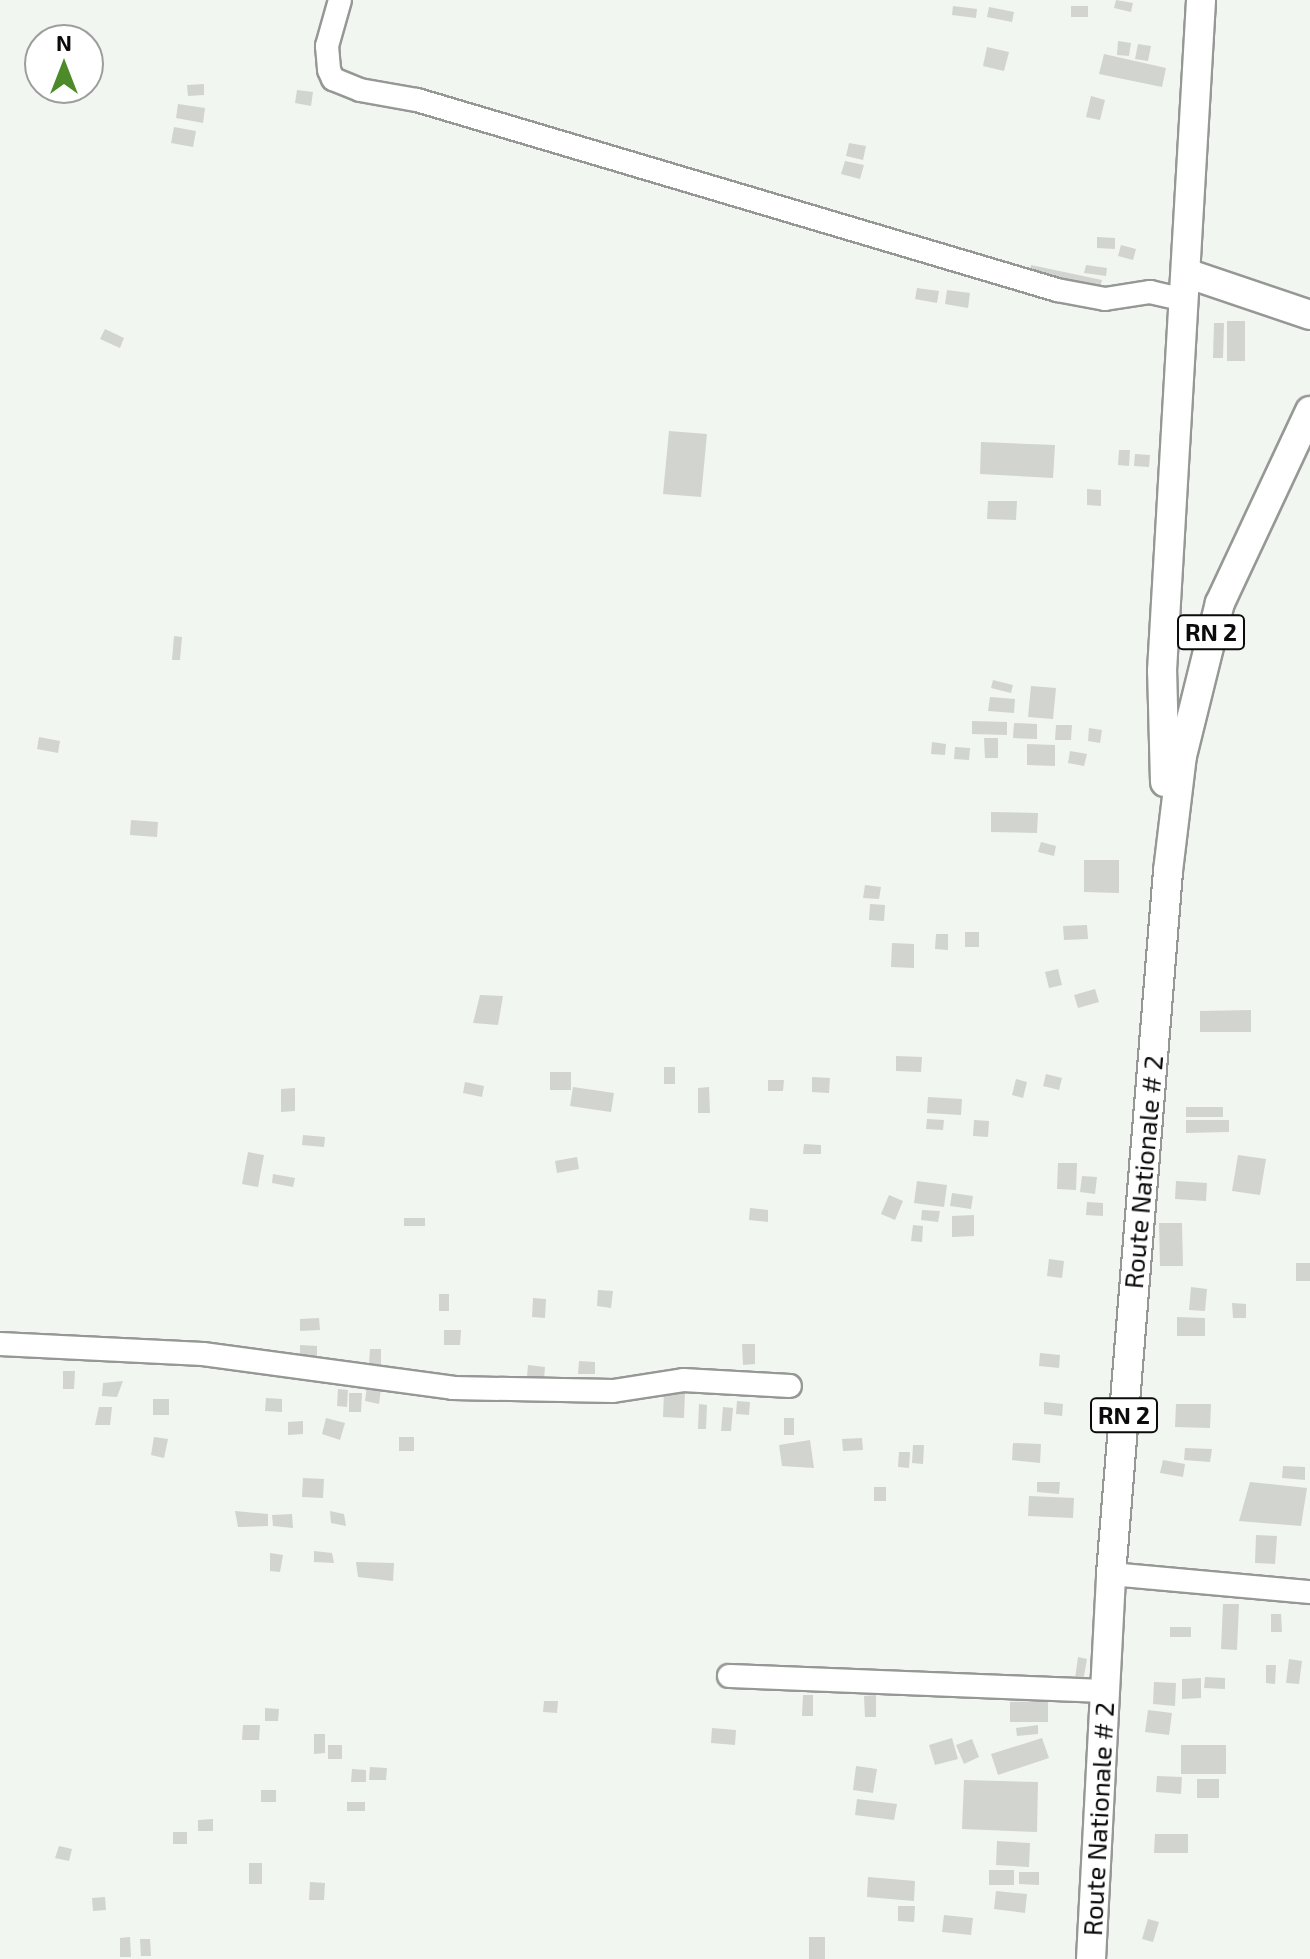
<!DOCTYPE html>
<html>
<head>
<meta charset="utf-8">
<style>
	body { margin:0 }
	#map { position:relative; width:1310px; height:1959px; overflow:hidden; background:#f2f6f1; font-family:"Exo 2",sans-serif }
	div>[style] { position:absolute }
	[style*='--x'] { left:calc(var(--x)*1px); top:calc(var(--y)*1px); width:calc(var(--w)*1px); rotate:calc(var(--a)*1deg) }
	.building>* { inset:0; background:#d1d4cf }
	.roads { filter:drop-shadow(2px 0 #959894) drop-shadow(-2px 0 #959894) drop-shadow(0 2px #959894) drop-shadow(0 -2px #959894) }
	.minor>* { height:22px; margin:-11px; padding:0 11px; transform-origin:11px; border-radius:11px; background:#fff }
	.major>* { height:28px; margin:-14px; padding:0 14px; transform-origin:14px; border-radius:14px; background:#fff }
	span { translate:-50% -50%; white-space:nowrap; text-align:center; line-height:1.15; -webkit-text-stroke:6px #fff; paint-order:stroke }
	.shield-label span { padding:2px 6px; background:#fff; border:2px solid; border-radius:6px; -webkit-text-stroke-width:0 }
	.shield-label { font-size:24px; color:#0a0b0a; font-weight:700 }
	.street-label { font-size:26px; color:#0a0b0a }
	.north { position:absolute; left:24px; top:24px; width:80px; height:80px; box-sizing:border-box; background:#fff; border:2px solid #9d9d9d; border-radius:50%; rotate:0deg; font-size:22px; font-weight:700; line-height:32px; text-align:center; color:#0a0b0a }
	.north::after { content:''; display:block; margin:auto; width:28px; height:36px; background:#4c8a2a; clip-path:polygon(50% 0,100% 100%,50% 72%,0 100%) }
</style>
</head>
<body>
<div id="map">
	<div class="building">
		<i style="clip-path:polygon(1116px 0,1133px 3px,1131px 12px,1114px 8px)"></i>
		<i style="clip-path:polygon(953px 6px,977px 9px,976px 18px,952px 15px)"></i>
		<i style="clip-path:polygon(1071px 6px,1088px 6px,1088px 17px,1071px 17px)"></i>
		<i style="clip-path:polygon(989px 7px,1014px 12px,1012px 22px,987px 17px)"></i>
		<i style="clip-path:polygon(1118px 41px,1131px 43px,1129px 56px,1117px 55px)"></i>
		<i style="clip-path:polygon(1138px 44px,1151px 46px,1148px 61px,1135px 59px)"></i>
		<i style="clip-path:polygon(987px 47px,1009px 52px,1004px 71px,983px 66px)"></i>
		<i style="clip-path:polygon(1104px 54px,1166px 68px,1162px 87px,1099px 74px)"></i>
		<i style="clip-path:polygon(204px 84px,204px 95px,188px 96px,187px 85px)"></i>
		<i style="clip-path:polygon(297px 90px,313px 92px,311px 106px,295px 103px)"></i>
		<i style="clip-path:polygon(1091px 96px,1105px 100px,1100px 120px,1086px 117px)"></i>
		<i style="clip-path:polygon(178px 104px,205px 108px,203px 123px,176px 118px)"></i>
		<i style="clip-path:polygon(174px 127px,196px 131px,193px 147px,171px 143px)"></i>
		<i style="clip-path:polygon(849px 143px,866px 146px,863px 160px,846px 156px)"></i>
		<i style="clip-path:polygon(845px 161px,864px 165px,860px 179px,841px 174px)"></i>
		<i style="clip-path:polygon(1097px 237px,1115px 238px,1115px 249px,1097px 248px)"></i>
		<i style="clip-path:polygon(1121px 245px,1136px 249px,1133px 260px,1118px 256px)"></i>
		<i style="clip-path:polygon(1031px 265px,1102px 280px,1098px 295px,1028px 280px)"></i>
		<i style="clip-path:polygon(1086px 265px,1107px 268px,1106px 276px,1084px 273px)"></i>
		<i style="clip-path:polygon(917px 288px,939px 291px,937px 303px,915px 299px)"></i>
		<i style="clip-path:polygon(947px 290px,970px 293px,968px 308px,945px 304px)"></i>
		<i style="clip-path:polygon(1227px 321px,1245px 321px,1245px 361px,1227px 361px)"></i>
		<i style="clip-path:polygon(1214px 323px,1224px 323px,1223px 358px,1213px 358px)"></i>
		<i style="clip-path:polygon(105px 329px,124px 338px,120px 348px,100px 339px)"></i>
		<i style="clip-path:polygon(669px 431px,707px 434px,701px 497px,663px 494px)"></i>
		<i style="clip-path:polygon(981px 442px,1055px 445px,1053px 478px,980px 474px)"></i>
		<i style="clip-path:polygon(1119px 450px,1130px 450px,1129px 466px,1118px 465px)"></i>
		<i style="clip-path:polygon(1135px 454px,1150px 455px,1149px 467px,1134px 466px)"></i>
		<i style="clip-path:polygon(1087px 489px,1101px 490px,1101px 506px,1087px 505px)"></i>
		<i style="clip-path:polygon(988px 501px,1017px 501px,1016px 520px,987px 519px)"></i>
		<i style="clip-path:polygon(174px 636px,182px 637px,180px 660px,172px 660px)"></i>
		<i style="clip-path:polygon(993px 680px,1013px 685px,1011px 693px,991px 688px)"></i>
		<i style="clip-path:polygon(1031px 686px,1056px 688px,1053px 719px,1028px 717px)"></i>
		<i style="clip-path:polygon(990px 697px,1015px 699px,1014px 713px,988px 711px)"></i>
		<i style="clip-path:polygon(972px 721px,1007px 722px,1007px 735px,972px 734px)"></i>
		<i style="clip-path:polygon(1014px 723px,1037px 724px,1037px 739px,1013px 738px)"></i>
		<i style="clip-path:polygon(1056px 725px,1072px 725px,1071px 740px,1055px 740px)"></i>
		<i style="clip-path:polygon(1089px 728px,1102px 730px,1100px 743px,1088px 741px)"></i>
		<i style="clip-path:polygon(39px 737px,60px 741px,58px 753px,37px 749px)"></i>
		<i style="clip-path:polygon(984px 738px,998px 738px,998px 758px,985px 758px)"></i>
		<i style="clip-path:polygon(932px 742px,946px 744px,945px 755px,931px 754px)"></i>
		<i style="clip-path:polygon(1027px 744px,1055px 745px,1055px 766px,1027px 765px)"></i>
		<i style="clip-path:polygon(955px 747px,970px 748px,969px 760px,954px 759px)"></i>
		<i style="clip-path:polygon(1070px 751px,1087px 754px,1084px 766px,1068px 763px)"></i>
		<i style="clip-path:polygon(991px 812px,1038px 813px,1037px 833px,991px 832px)"></i>
		<i style="clip-path:polygon(131px 820px,158px 822px,157px 837px,130px 835px)"></i>
		<i style="clip-path:polygon(1041px 842px,1056px 846px,1054px 856px,1038px 852px)"></i>
		<i style="clip-path:polygon(1084px 860px,1119px 860px,1119px 893px,1084px 892px)"></i>
		<i style="clip-path:polygon(865px 885px,881px 887px,879px 899px,863px 898px)"></i>
		<i style="clip-path:polygon(870px 904px,885px 905px,884px 921px,869px 920px)"></i>
		<i style="clip-path:polygon(1087px 925px,1088px 939px,1064px 940px,1063px 926px)"></i>
		<i style="clip-path:polygon(965px 932px,979px 932px,979px 947px,965px 947px)"></i>
		<i style="clip-path:polygon(936px 934px,948px 934px,948px 950px,935px 949px)"></i>
		<i style="clip-path:polygon(892px 943px,914px 944px,914px 968px,891px 967px)"></i>
		<i style="clip-path:polygon(1058px 969px,1062px 985px,1049px 988px,1045px 972px)"></i>
		<i style="clip-path:polygon(1095px 989px,1099px 1002px,1078px 1008px,1074px 995px)"></i>
		<i style="clip-path:polygon(480px 995px,503px 996px,498px 1025px,473px 1023px)"></i>
		<i style="clip-path:polygon(1251px 1010px,1251px 1032px,1200px 1032px,1200px 1011px)"></i>
		<i style="clip-path:polygon(896px 1056px,922px 1057px,921px 1072px,896px 1071px)"></i>
		<i style="clip-path:polygon(664px 1067px,675px 1067px,675px 1084px,664px 1084px)"></i>
		<i style="clip-path:polygon(550px 1072px,571px 1072px,571px 1090px,550px 1090px)"></i>
		<i style="clip-path:polygon(1046px 1074px,1062px 1078px,1059px 1090px,1043px 1086px)"></i>
		<i style="clip-path:polygon(812px 1077px,830px 1078px,829px 1093px,812px 1092px)"></i>
		<i style="clip-path:polygon(1016px 1079px,1027px 1082px,1023px 1098px,1012px 1095px)"></i>
		<i style="clip-path:polygon(768px 1080px,784px 1080px,783px 1091px,768px 1091px)"></i>
		<i style="clip-path:polygon(465px 1082px,484px 1086px,482px 1097px,463px 1093px)"></i>
		<i style="clip-path:polygon(573px 1087px,614px 1093px,611px 1112px,570px 1106px)"></i>
		<i style="clip-path:polygon(709px 1087px,710px 1113px,698px 1113px,698px 1088px)"></i>
		<i style="clip-path:polygon(295px 1088px,295px 1111px,281px 1112px,281px 1089px)"></i>
		<i style="clip-path:polygon(928px 1097px,962px 1099px,961px 1115px,927px 1113px)"></i>
		<i style="clip-path:polygon(1186px 1107px,1223px 1107px,1223px 1117px,1186px 1117px)"></i>
		<i style="clip-path:polygon(927px 1119px,944px 1120px,943px 1130px,926px 1129px)"></i>
		<i style="clip-path:polygon(974px 1120px,989px 1121px,988px 1137px,973px 1136px)"></i>
		<i style="clip-path:polygon(1186px 1120px,1229px 1120px,1229px 1132px,1186px 1133px)"></i>
		<i style="clip-path:polygon(303px 1135px,325px 1137px,324px 1147px,302px 1145px)"></i>
		<i style="clip-path:polygon(804px 1144px,821px 1145px,821px 1154px,803px 1154px)"></i>
		<i style="clip-path:polygon(248px 1152px,264px 1155px,258px 1187px,242px 1184px)"></i>
		<i style="clip-path:polygon(1238px 1155px,1266px 1159px,1260px 1195px,1232px 1191px)"></i>
		<i style="clip-path:polygon(577px 1157px,579px 1169px,557px 1173px,555px 1161px)"></i>
		<i style="clip-path:polygon(1058px 1163px,1077px 1163px,1076px 1190px,1057px 1189px)"></i>
		<i style="clip-path:polygon(273px 1174px,295px 1178px,293px 1187px,272px 1183px)"></i>
		<i style="clip-path:polygon(1082px 1176px,1097px 1177px,1095px 1194px,1080px 1192px)"></i>
		<i style="clip-path:polygon(917px 1181px,947px 1185px,944px 1207px,914px 1203px)"></i>
		<i style="clip-path:polygon(1176px 1181px,1207px 1183px,1206px 1201px,1175px 1199px)"></i>
		<i style="clip-path:polygon(952px 1193px,973px 1196px,971px 1209px,950px 1206px)"></i>
		<i style="clip-path:polygon(889px 1195px,903px 1201px,895px 1220px,881px 1214px)"></i>
		<i style="clip-path:polygon(1087px 1202px,1103px 1203px,1103px 1216px,1086px 1215px)"></i>
		<i style="clip-path:polygon(750px 1208px,768px 1210px,768px 1222px,749px 1220px)"></i>
		<i style="clip-path:polygon(922px 1210px,940px 1211px,938px 1222px,921px 1220px)"></i>
		<i style="clip-path:polygon(974px 1215px,974px 1236px,952px 1237px,952px 1216px)"></i>
		<i style="clip-path:polygon(404px 1218px,425px 1218px,425px 1226px,404px 1226px)"></i>
		<i style="clip-path:polygon(1159px 1223px,1182px 1223px,1183px 1266px,1160px 1266px)"></i>
		<i style="clip-path:polygon(913px 1225px,923px 1226px,922px 1242px,911px 1241px)"></i>
		<i style="clip-path:polygon(1049px 1259px,1064px 1261px,1062px 1278px,1047px 1276px)"></i>
		<i style="clip-path:polygon(1296px 1263px,1310px 1263px,1310px 1281px,1296px 1281px)"></i>
		<i style="clip-path:polygon(1191px 1287px,1207px 1289px,1205px 1311px,1189px 1310px)"></i>
		<i style="clip-path:polygon(598px 1290px,613px 1291px,611px 1308px,597px 1306px)"></i>
		<i style="clip-path:polygon(439px 1294px,449px 1294px,449px 1311px,439px 1311px)"></i>
		<i style="clip-path:polygon(533px 1298px,546px 1299px,545px 1318px,532px 1317px)"></i>
		<i style="clip-path:polygon(1232px 1303px,1246px 1304px,1246px 1318px,1233px 1318px)"></i>
		<i style="clip-path:polygon(1177px 1317px,1205px 1318px,1205px 1336px,1177px 1336px)"></i>
		<i style="clip-path:polygon(319px 1318px,320px 1330px,300px 1331px,300px 1319px)"></i>
		<i style="clip-path:polygon(444px 1330px,461px 1330px,460px 1345px,444px 1345px)"></i>
		<i style="clip-path:polygon(742px 1344px,755px 1344px,755px 1364px,743px 1365px)"></i>
		<i style="clip-path:polygon(300px 1345px,317px 1346px,317px 1357px,300px 1356px)"></i>
		<i style="clip-path:polygon(370px 1349px,381px 1349px,381px 1364px,369px 1364px)"></i>
		<i style="clip-path:polygon(1040px 1353px,1060px 1355px,1059px 1368px,1039px 1366px)"></i>
		<i style="clip-path:polygon(579px 1361px,595px 1362px,595px 1374px,578px 1374px)"></i>
		<i style="clip-path:polygon(528px 1365px,545px 1367px,544px 1379px,527px 1377px)"></i>
		<i style="clip-path:polygon(63px 1371px,75px 1371px,74px 1389px,63px 1389px)"></i>
		<i style="clip-path:polygon(123px 1381px,117px 1397px,102px 1396px,103px 1383px)"></i>
		<i style="clip-path:polygon(367px 1386px,381px 1389px,379px 1404px,365px 1401px)"></i>
		<i style="clip-path:polygon(338px 1389px,348px 1390px,347px 1407px,337px 1406px)"></i>
		<i style="clip-path:polygon(664px 1391px,685px 1392px,684px 1418px,663px 1417px)"></i>
		<i style="clip-path:polygon(349px 1393px,362px 1393px,361px 1412px,349px 1412px)"></i>
		<i style="clip-path:polygon(266px 1398px,282px 1399px,282px 1412px,265px 1411px)"></i>
		<i style="clip-path:polygon(153px 1399px,169px 1399px,169px 1415px,153px 1415px)"></i>
		<i style="clip-path:polygon(737px 1401px,750px 1402px,749px 1415px,736px 1414px)"></i>
		<i style="clip-path:polygon(1044px 1402px,1063px 1404px,1062px 1416px,1044px 1414px)"></i>
		<i style="clip-path:polygon(699px 1404px,707px 1405px,706px 1429px,698px 1429px)"></i>
		<i style="clip-path:polygon(1176px 1404px,1211px 1404px,1210px 1428px,1175px 1427px)"></i>
		<i style="clip-path:polygon(99px 1407px,112px 1407px,110px 1425px,95px 1425px)"></i>
		<i style="clip-path:polygon(723px 1407px,733px 1408px,731px 1431px,721px 1431px)"></i>
		<i style="clip-path:polygon(326px 1418px,345px 1423px,340px 1440px,322px 1434px)"></i>
		<i style="clip-path:polygon(784px 1418px,794px 1418px,794px 1435px,784px 1435px)"></i>
		<i style="clip-path:polygon(303px 1421px,303px 1434px,288px 1435px,288px 1422px)"></i>
		<i style="clip-path:polygon(154px 1437px,168px 1439px,164px 1458px,151px 1455px)"></i>
		<i style="clip-path:polygon(399px 1437px,414px 1437px,414px 1451px,399px 1451px)"></i>
		<i style="clip-path:polygon(862px 1438px,863px 1450px,843px 1451px,842px 1439px)"></i>
		<i style="clip-path:polygon(810px 1440px,814px 1468px,782px 1466px,779px 1445px)"></i>
		<i style="clip-path:polygon(1013px 1443px,1041px 1444px,1040px 1463px,1012px 1460px)"></i>
		<i style="clip-path:polygon(913px 1445px,924px 1445px,923px 1464px,912px 1463px)"></i>
		<i style="clip-path:polygon(1185px 1448px,1212px 1449px,1210px 1462px,1184px 1460px)"></i>
		<i style="clip-path:polygon(899px 1452px,910px 1452px,909px 1468px,898px 1467px)"></i>
		<i style="clip-path:polygon(1163px 1460px,1185px 1464px,1183px 1477px,1160px 1473px)"></i>
		<i style="clip-path:polygon(1283px 1466px,1305px 1467px,1305px 1480px,1282px 1478px)"></i>
		<i style="clip-path:polygon(303px 1478px,324px 1479px,323px 1498px,302px 1497px)"></i>
		<i style="clip-path:polygon(1037px 1482px,1060px 1482px,1059px 1494px,1037px 1492px)"></i>
		<i style="clip-path:polygon(1250px 1482px,1307px 1488px,1301px 1526px,1239px 1521px)"></i>
		<i style="clip-path:polygon(874px 1487px,886px 1487px,886px 1501px,874px 1501px)"></i>
		<i style="clip-path:polygon(1029px 1496px,1074px 1498px,1073px 1518px,1028px 1516px)"></i>
		<i style="clip-path:polygon(235px 1511px,268px 1514px,268px 1526px,238px 1527px)"></i>
		<i style="clip-path:polygon(330px 1511px,344px 1514px,346px 1526px,331px 1523px)"></i>
		<i style="clip-path:polygon(292px 1514px,293px 1528px,273px 1526px,272px 1515px)"></i>
		<i style="clip-path:polygon(1256px 1535px,1277px 1536px,1275px 1564px,1255px 1563px)"></i>
		<i style="clip-path:polygon(314px 1551px,332px 1553px,334px 1563px,314px 1562px)"></i>
		<i style="clip-path:polygon(270px 1553px,283px 1555px,280px 1572px,270px 1571px)"></i>
		<i style="clip-path:polygon(356px 1562px,394px 1563px,393px 1581px,358px 1577px)"></i>
		<i style="clip-path:polygon(1223px 1604px,1239px 1604px,1237px 1650px,1221px 1649px)"></i>
		<i style="clip-path:polygon(1271px 1614px,1281px 1614px,1282px 1632px,1271px 1632px)"></i>
		<i style="clip-path:polygon(1170px 1627px,1191px 1627px,1191px 1637px,1170px 1637px)"></i>
		<i style="clip-path:polygon(1078px 1657px,1087px 1659px,1082px 1687px,1074px 1686px)"></i>
		<i style="clip-path:polygon(1289px 1659px,1302px 1661px,1299px 1684px,1286px 1683px)"></i>
		<i style="clip-path:polygon(1266px 1665px,1276px 1665px,1275px 1684px,1266px 1683px)"></i>
		<i style="clip-path:polygon(1205px 1677px,1225px 1678px,1225px 1689px,1204px 1688px)"></i>
		<i style="clip-path:polygon(1201px 1678px,1201px 1698px,1182px 1699px,1182px 1679px)"></i>
		<i style="clip-path:polygon(1154px 1682px,1176px 1683px,1175px 1706px,1153px 1704px)"></i>
		<i style="clip-path:polygon(803px 1695px,813px 1695px,813px 1716px,802px 1716px)"></i>
		<i style="clip-path:polygon(876px 1695px,876px 1717px,865px 1717px,864px 1696px)"></i>
		<i style="clip-path:polygon(544px 1701px,558px 1701px,557px 1713px,543px 1712px)"></i>
		<i style="clip-path:polygon(1048px 1701px,1048px 1722px,1010px 1722px,1010px 1702px)"></i>
		<i style="clip-path:polygon(265px 1708px,279px 1709px,278px 1721px,265px 1721px)"></i>
		<i style="clip-path:polygon(1148px 1710px,1172px 1713px,1169px 1735px,1145px 1732px)"></i>
		<i style="clip-path:polygon(243px 1725px,260px 1725px,259px 1740px,242px 1740px)"></i>
		<i style="clip-path:polygon(1038px 1725px,1038px 1734px,1017px 1736px,1016px 1728px)"></i>
		<i style="clip-path:polygon(712px 1728px,736px 1730px,735px 1745px,711px 1743px)"></i>
		<i style="clip-path:polygon(314px 1734px,325px 1734px,325px 1753px,314px 1754px)"></i>
		<i style="clip-path:polygon(952px 1738px,958px 1759px,935px 1765px,929px 1745px)"></i>
		<i style="clip-path:polygon(1042px 1738px,1049px 1758px,998px 1775px,991px 1754px)"></i>
		<i style="clip-path:polygon(972px 1739px,979px 1757px,964px 1764px,956px 1745px)"></i>
		<i style="clip-path:polygon(328px 1745px,342px 1745px,342px 1759px,328px 1759px)"></i>
		<i style="clip-path:polygon(1181px 1745px,1226px 1745px,1226px 1774px,1181px 1774px)"></i>
		<i style="clip-path:polygon(856px 1766px,877px 1769px,873px 1793px,853px 1790px)"></i>
		<i style="clip-path:polygon(370px 1767px,387px 1768px,386px 1780px,369px 1780px)"></i>
		<i style="clip-path:polygon(352px 1769px,366px 1770px,366px 1782px,351px 1782px)"></i>
		<i style="clip-path:polygon(1157px 1776px,1182px 1777px,1181px 1794px,1156px 1792px)"></i>
		<i style="clip-path:polygon(1197px 1779px,1219px 1779px,1219px 1798px,1197px 1798px)"></i>
		<i style="clip-path:polygon(964px 1780px,1038px 1782px,1037px 1832px,962px 1829px)"></i>
		<i style="clip-path:polygon(261px 1790px,276px 1790px,276px 1802px,261px 1802px)"></i>
		<i style="clip-path:polygon(857px 1799px,897px 1804px,894px 1820px,855px 1815px)"></i>
		<i style="clip-path:polygon(347px 1802px,365px 1802px,365px 1811px,347px 1811px)"></i>
		<i style="clip-path:polygon(213px 1819px,213px 1831px,198px 1831px,198px 1820px)"></i>
		<i style="clip-path:polygon(173px 1832px,187px 1832px,187px 1844px,173px 1844px)"></i>
		<i style="clip-path:polygon(1155px 1834px,1188px 1834px,1188px 1853px,1154px 1853px)"></i>
		<i style="clip-path:polygon(997px 1841px,1030px 1843px,1029px 1867px,996px 1865px)"></i>
		<i style="clip-path:polygon(59px 1846px,72px 1849px,69px 1861px,55px 1858px)"></i>
		<i style="clip-path:polygon(249px 1863px,262px 1863px,262px 1884px,249px 1884px)"></i>
		<i style="clip-path:polygon(989px 1870px,1014px 1870px,1014px 1885px,989px 1885px)"></i>
		<i style="clip-path:polygon(1019px 1872px,1039px 1872px,1039px 1885px,1019px 1884px)"></i>
		<i style="clip-path:polygon(868px 1877px,915px 1881px,914px 1901px,867px 1897px)"></i>
		<i style="clip-path:polygon(310px 1882px,325px 1883px,324px 1900px,309px 1900px)"></i>
		<i style="clip-path:polygon(996px 1891px,1027px 1894px,1025px 1913px,994px 1909px)"></i>
		<i style="clip-path:polygon(105px 1897px,106px 1910px,93px 1911px,92px 1898px)"></i>
		<i style="clip-path:polygon(898px 1906px,915px 1906px,914px 1922px,898px 1921px)"></i>
		<i style="clip-path:polygon(944px 1915px,973px 1918px,971px 1935px,942px 1932px)"></i>
		<i style="clip-path:polygon(1148px 1919px,1159px 1922px,1153px 1942px,1142px 1939px)"></i>
		<i style="clip-path:polygon(130px 1937px,131px 1957px,120px 1957px,120px 1938px)"></i>
		<i style="clip-path:polygon(809px 1937px,825px 1937px,825px 1959px,809px 1959px)"></i>
		<i style="clip-path:polygon(140px 1939px,150px 1939px,151px 1956px,141px 1956px)"></i>
	</div>
	<div class="roads">
		<div class="minor">
			<i style="--x:340;--y:0;--w:48;--a:105.8"></i>
			<i style="--x:327;--y:46;--w:24;--a:85"></i>
			<i style="--x:329;--y:70;--w:10;--a:66"></i>
			<i style="--x:333;--y:79;--w:29;--a:22"></i>
			<i style="--x:360;--y:90;--w:58;--a:10"></i>
			<i style="--x:417;--y:100;--w:668;--a:16.53"></i>
			<i style="--x:1057;--y:290;--w:49;--a:10.6"></i>
			<i style="--x:1105;--y:299;--w:46;--a:-8.8"></i>
			<i style="--x:1150;--y:292;--w:35;--a:13"></i>
			<i style="--x:0;--y:1344;--w:203;--a:2.8"></i>
			<i style="--x:203;--y:1354;--w:252;--a:7.7"></i>
			<i style="--x:453;--y:1388;--w:160;--a:1.1"></i>
			<i style="--x:613;--y:1391;--w:71;--a:-8.9"></i>
			<i style="--x:683;--y:1380;--w:107;--a:3.2"></i>
			<i style="--x:1111;--y:1574;--w:200;--a:5.2"></i>
			<i style="--x:729;--y:1676;--w:376;--a:2.3"></i>
		</div>
		<div class="major">
			<i style="--x:1186;--y:273;--w:131;--a:18.7"></i>
			<i style="--x:1165;--y:782;--w:111;--a:-91.5"></i>
			<i style="--x:1162;--y:671;--w:672;--a:-86.67"></i>
			<i style="--x:1091;--y:1959;--w:386;--a:-87"></i>
			<i style="--x:1111;--y:1574;--w:705;--a:-85.36"></i>
			<i style="--x:1168;--y:871;--w:116;--a:-83.1"></i>
			<i style="--x:1182;--y:756;--w:158;--a:-76.1"></i>
			<i style="--x:1220;--y:603;--w:212;--a:-64.9"></i>
		</div>
	</div>
	<div class="shield-label">
		<span style="left:1211px;top:632px">RN 2</span>
		<span style="left:1124px;top:1415px">RN 2</span>
	</div>
	<div class="street-label">
		<span style="left:1143px;top:1172px;rotate:-85deg">Route Nationale # 2</span>
		<span style="left:1098px;top:1819px;rotate:-87deg">Route Nationale # 2</span>
	</div>
	<div class="north">N</div>
</div>
</body>
</html>
